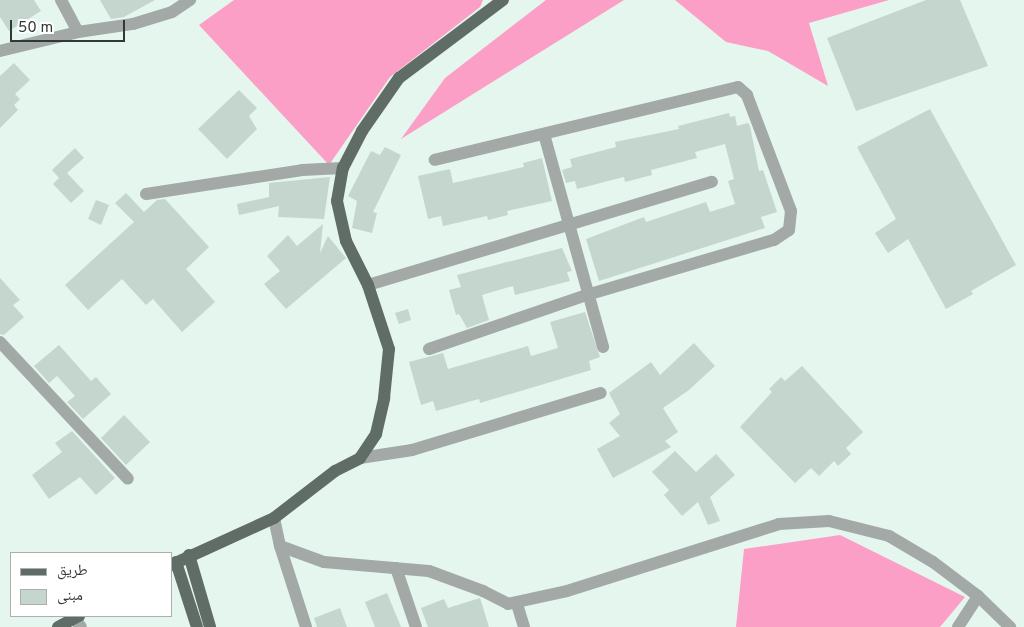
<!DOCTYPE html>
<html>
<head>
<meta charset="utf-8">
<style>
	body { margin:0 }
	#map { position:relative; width:1024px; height:627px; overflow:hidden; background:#e5f6ee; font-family:Overpass,"Noto Naskh Arabic",sans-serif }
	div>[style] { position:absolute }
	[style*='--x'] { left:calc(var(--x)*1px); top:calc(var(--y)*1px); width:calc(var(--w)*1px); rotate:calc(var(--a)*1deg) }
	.forest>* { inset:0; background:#fb9fc6 }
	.building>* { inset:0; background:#c5d6ce }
	.minor>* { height:12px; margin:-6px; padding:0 6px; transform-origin:6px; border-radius:6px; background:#a2a9a6 }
	.major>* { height:12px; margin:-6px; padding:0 6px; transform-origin:6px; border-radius:6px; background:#606d67 }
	span { translate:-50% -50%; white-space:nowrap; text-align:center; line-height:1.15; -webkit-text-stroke:4.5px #fff; paint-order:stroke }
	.legend { position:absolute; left:10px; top:552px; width:162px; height:65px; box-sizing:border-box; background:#fff; border:1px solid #adafae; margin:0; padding:6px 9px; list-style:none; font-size:15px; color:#313835 }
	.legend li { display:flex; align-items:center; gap:10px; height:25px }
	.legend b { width:25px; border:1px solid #adafae }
	.scale { position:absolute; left:10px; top:20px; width:115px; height:22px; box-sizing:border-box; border:2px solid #313835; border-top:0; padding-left:6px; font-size:15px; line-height:18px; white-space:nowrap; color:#313835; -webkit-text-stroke:4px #fff; paint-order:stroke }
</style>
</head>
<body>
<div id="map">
	<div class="forest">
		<i style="clip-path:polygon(234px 0,483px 0,480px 7px,390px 77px,329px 165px,199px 25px)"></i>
		<i style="clip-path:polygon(546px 0,624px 0,401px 139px,445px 78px)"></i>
		<i style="clip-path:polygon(675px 0,889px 0,809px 23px,828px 86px,768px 51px,726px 42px)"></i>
		<i style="clip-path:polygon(840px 535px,965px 597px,940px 627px,736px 627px,744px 549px)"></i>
	</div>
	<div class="building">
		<i style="clip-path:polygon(0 0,34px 0,41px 11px,9px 31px,0 17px)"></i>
		<i style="clip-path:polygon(100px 0,155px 0,124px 17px,111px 19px)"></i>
		<i style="clip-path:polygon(926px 0,960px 0,988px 66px,856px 111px,827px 38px)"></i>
		<i style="clip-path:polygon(14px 63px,30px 80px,15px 94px,20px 99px,14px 105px,18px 110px,0 128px,0 76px)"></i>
		<i style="clip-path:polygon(239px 90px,257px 108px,249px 116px,257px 129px,227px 159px,198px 129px)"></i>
		<i style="clip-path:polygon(930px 109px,1016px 265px,971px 291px,973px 294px,946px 309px,908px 239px,888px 253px,875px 233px,896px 219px,857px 147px)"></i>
		<i style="clip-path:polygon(729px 113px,730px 117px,735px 116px,737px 126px,748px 123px,750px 126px,759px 171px,763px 170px,777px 212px,761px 217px,765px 228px,599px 281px,586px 239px,644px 217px,646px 222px,706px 202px,710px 212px,735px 204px,728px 181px,734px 179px,725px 144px,695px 152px,697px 158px,651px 170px,652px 175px,625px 182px,624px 177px,577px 189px,575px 181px,566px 183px,562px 170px,572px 167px,570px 159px,616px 147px,615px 142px,679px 129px,678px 126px)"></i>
		<i style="clip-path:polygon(385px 147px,401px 155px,373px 212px,377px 213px,372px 233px,352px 228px,357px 201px,348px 196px,371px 151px,380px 155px)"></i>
		<i style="clip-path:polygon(75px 148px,84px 158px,67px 173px,84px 191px,71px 203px,53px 184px,59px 178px,52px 170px)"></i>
		<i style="clip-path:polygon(542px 158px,552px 201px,507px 211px,508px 215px,488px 220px,487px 216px,443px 226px,441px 216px,428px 219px,418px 176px,450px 169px,453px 183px,524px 167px,523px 163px)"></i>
		<i style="clip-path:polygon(330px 177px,324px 219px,278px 217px,279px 206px,239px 215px,237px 204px,269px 197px,269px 183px)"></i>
		<i style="clip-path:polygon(126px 193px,144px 212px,157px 200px,165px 199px,209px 247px,186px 269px,215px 302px,182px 332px,153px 299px,146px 305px,122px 279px,88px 310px,65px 285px,134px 222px,115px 203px)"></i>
		<i style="clip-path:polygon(96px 200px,109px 205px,101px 225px,88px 219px)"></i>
		<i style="clip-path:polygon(323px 224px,320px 253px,328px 236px,346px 258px,286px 309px,264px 284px,280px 271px,267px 256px,288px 235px,297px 246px)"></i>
		<i style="clip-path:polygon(562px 248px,572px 271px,567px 272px,570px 281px,515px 295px,513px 286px,482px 295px,489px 320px,467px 328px,459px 314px,456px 315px,449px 290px,461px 287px,457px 275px)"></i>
		<i style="clip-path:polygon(0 278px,20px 300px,13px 305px,24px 317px,4px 335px,0 334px)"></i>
		<i style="clip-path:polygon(408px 309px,411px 320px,399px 324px,395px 313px)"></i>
		<i style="clip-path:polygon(585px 312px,600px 357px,589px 361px,591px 370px,480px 403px,479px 399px,436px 411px,433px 401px,421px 405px,409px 362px,443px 353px,448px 369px,528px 346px,531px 356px,558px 348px,550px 322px)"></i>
		<i style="clip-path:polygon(694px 343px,715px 366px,689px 390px,663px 408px,678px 432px,665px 441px,671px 447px,613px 478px,597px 449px,620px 436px,609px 423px,620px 414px,609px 393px,651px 362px,660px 375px)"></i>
		<i style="clip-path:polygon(59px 345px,91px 381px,96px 377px,111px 394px,83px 419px,67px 402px,75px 396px,57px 376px,49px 383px,34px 366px)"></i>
		<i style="clip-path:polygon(802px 366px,863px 432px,846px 448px,851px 454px,838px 466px,834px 461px,819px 476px,811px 468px,795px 483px,740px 427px,772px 392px,769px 389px,781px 377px,785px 381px)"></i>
		<i style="clip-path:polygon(124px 415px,150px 442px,126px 465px,101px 438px)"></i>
		<i style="clip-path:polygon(72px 431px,115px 478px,96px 495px,80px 477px,49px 499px,32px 475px,62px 452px,55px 443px)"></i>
		<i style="clip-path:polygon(675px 451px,696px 472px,716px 454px,735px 475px,710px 497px,720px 521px,708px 525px,698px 502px,682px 516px,664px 495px,669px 490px,652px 472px)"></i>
		<i style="clip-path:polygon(387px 593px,401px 627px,375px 627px,365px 602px)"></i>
		<i style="clip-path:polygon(480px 598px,489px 627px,428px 627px,421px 608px,444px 599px,448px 608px)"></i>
		<i style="clip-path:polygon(340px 608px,347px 627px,317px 627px,314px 618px)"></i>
	</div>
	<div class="minor">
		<i style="--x:61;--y:0;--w:36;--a:62"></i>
		<i style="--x:0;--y:51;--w:80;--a:-13.7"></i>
		<i style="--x:78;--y:32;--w:56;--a:-8.3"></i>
		<i style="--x:133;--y:24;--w:41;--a:-17.1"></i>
		<i style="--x:172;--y:12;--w:22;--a:-34"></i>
		<i style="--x:544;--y:134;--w:221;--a:74.5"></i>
		<i style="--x:146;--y:194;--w:158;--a:-8.7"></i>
		<i style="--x:302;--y:170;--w:41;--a:-2.8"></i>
		<i style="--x:368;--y:285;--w:359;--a:-16.7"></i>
		<i style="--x:0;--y:342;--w:187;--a:46.9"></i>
		<i style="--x:429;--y:349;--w:170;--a:-18.9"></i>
		<i style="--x:590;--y:294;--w:192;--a:-16.4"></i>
		<i style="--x:774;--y:240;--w:18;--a:-34"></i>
		<i style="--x:789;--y:230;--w:19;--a:-84"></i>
		<i style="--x:791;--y:211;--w:124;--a:-110.8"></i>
		<i style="--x:747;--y:95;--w:12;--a:-138"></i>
		<i style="--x:738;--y:87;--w:312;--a:166.5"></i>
		<i style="--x:360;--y:458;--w:53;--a:-8.7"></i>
		<i style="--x:412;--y:450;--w:197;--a:-16.8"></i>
		<i style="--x:274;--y:518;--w:29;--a:78"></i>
		<i style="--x:280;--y:546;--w:47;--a:20"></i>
		<i style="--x:324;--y:562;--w:105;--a:4.9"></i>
		<i style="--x:429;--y:571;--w:58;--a:20.3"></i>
		<i style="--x:483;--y:591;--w:28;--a:27"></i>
		<i style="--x:508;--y:604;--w:60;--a:-12.4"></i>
		<i style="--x:567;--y:591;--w:222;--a:-17.5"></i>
		<i style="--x:779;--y:524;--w:50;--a:-3.4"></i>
		<i style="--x:829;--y:521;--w:62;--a:14"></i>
		<i style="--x:889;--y:536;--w:51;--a:30.6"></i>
		<i style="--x:933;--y:562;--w:56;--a:37.1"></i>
		<i style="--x:978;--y:596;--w:45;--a:44.1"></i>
		<i style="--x:280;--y:546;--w:85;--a:72.2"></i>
		<i style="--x:396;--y:568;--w:62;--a:71.3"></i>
		<i style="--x:517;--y:604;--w:24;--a:73"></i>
		<i style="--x:74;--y:618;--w:11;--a:52"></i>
		<i style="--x:958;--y:627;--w:37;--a:-57"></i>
	</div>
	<div class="major">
		<i style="--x:189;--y:555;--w:75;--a:73.7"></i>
		<i style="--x:176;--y:562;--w:68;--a:72.1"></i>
		<i style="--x:171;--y:565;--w:113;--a:-24.5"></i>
		<i style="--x:274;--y:518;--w:77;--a:-37.6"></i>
		<i style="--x:335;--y:471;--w:28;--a:-27"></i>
		<i style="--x:360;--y:458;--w:29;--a:-56"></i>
		<i style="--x:376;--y:434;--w:37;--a:-77"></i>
		<i style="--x:384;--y:398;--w:49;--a:-84.2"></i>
		<i style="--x:389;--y:349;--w:67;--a:-108.2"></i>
		<i style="--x:368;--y:285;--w:49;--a:-116.6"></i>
		<i style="--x:346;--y:241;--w:41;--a:-102.7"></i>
		<i style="--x:337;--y:201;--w:34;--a:-80"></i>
		<i style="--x:343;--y:168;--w:42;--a:-62.8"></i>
		<i style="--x:362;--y:131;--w:65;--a:-55.1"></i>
		<i style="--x:399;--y:78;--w:130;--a:-36.9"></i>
		<i style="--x:58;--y:627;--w:24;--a:-28"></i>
	</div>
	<ul class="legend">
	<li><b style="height:6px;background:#606d67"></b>طريق</li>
	<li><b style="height:14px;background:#c5d6ce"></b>مبنى</li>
	</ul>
	<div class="scale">50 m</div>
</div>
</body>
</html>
